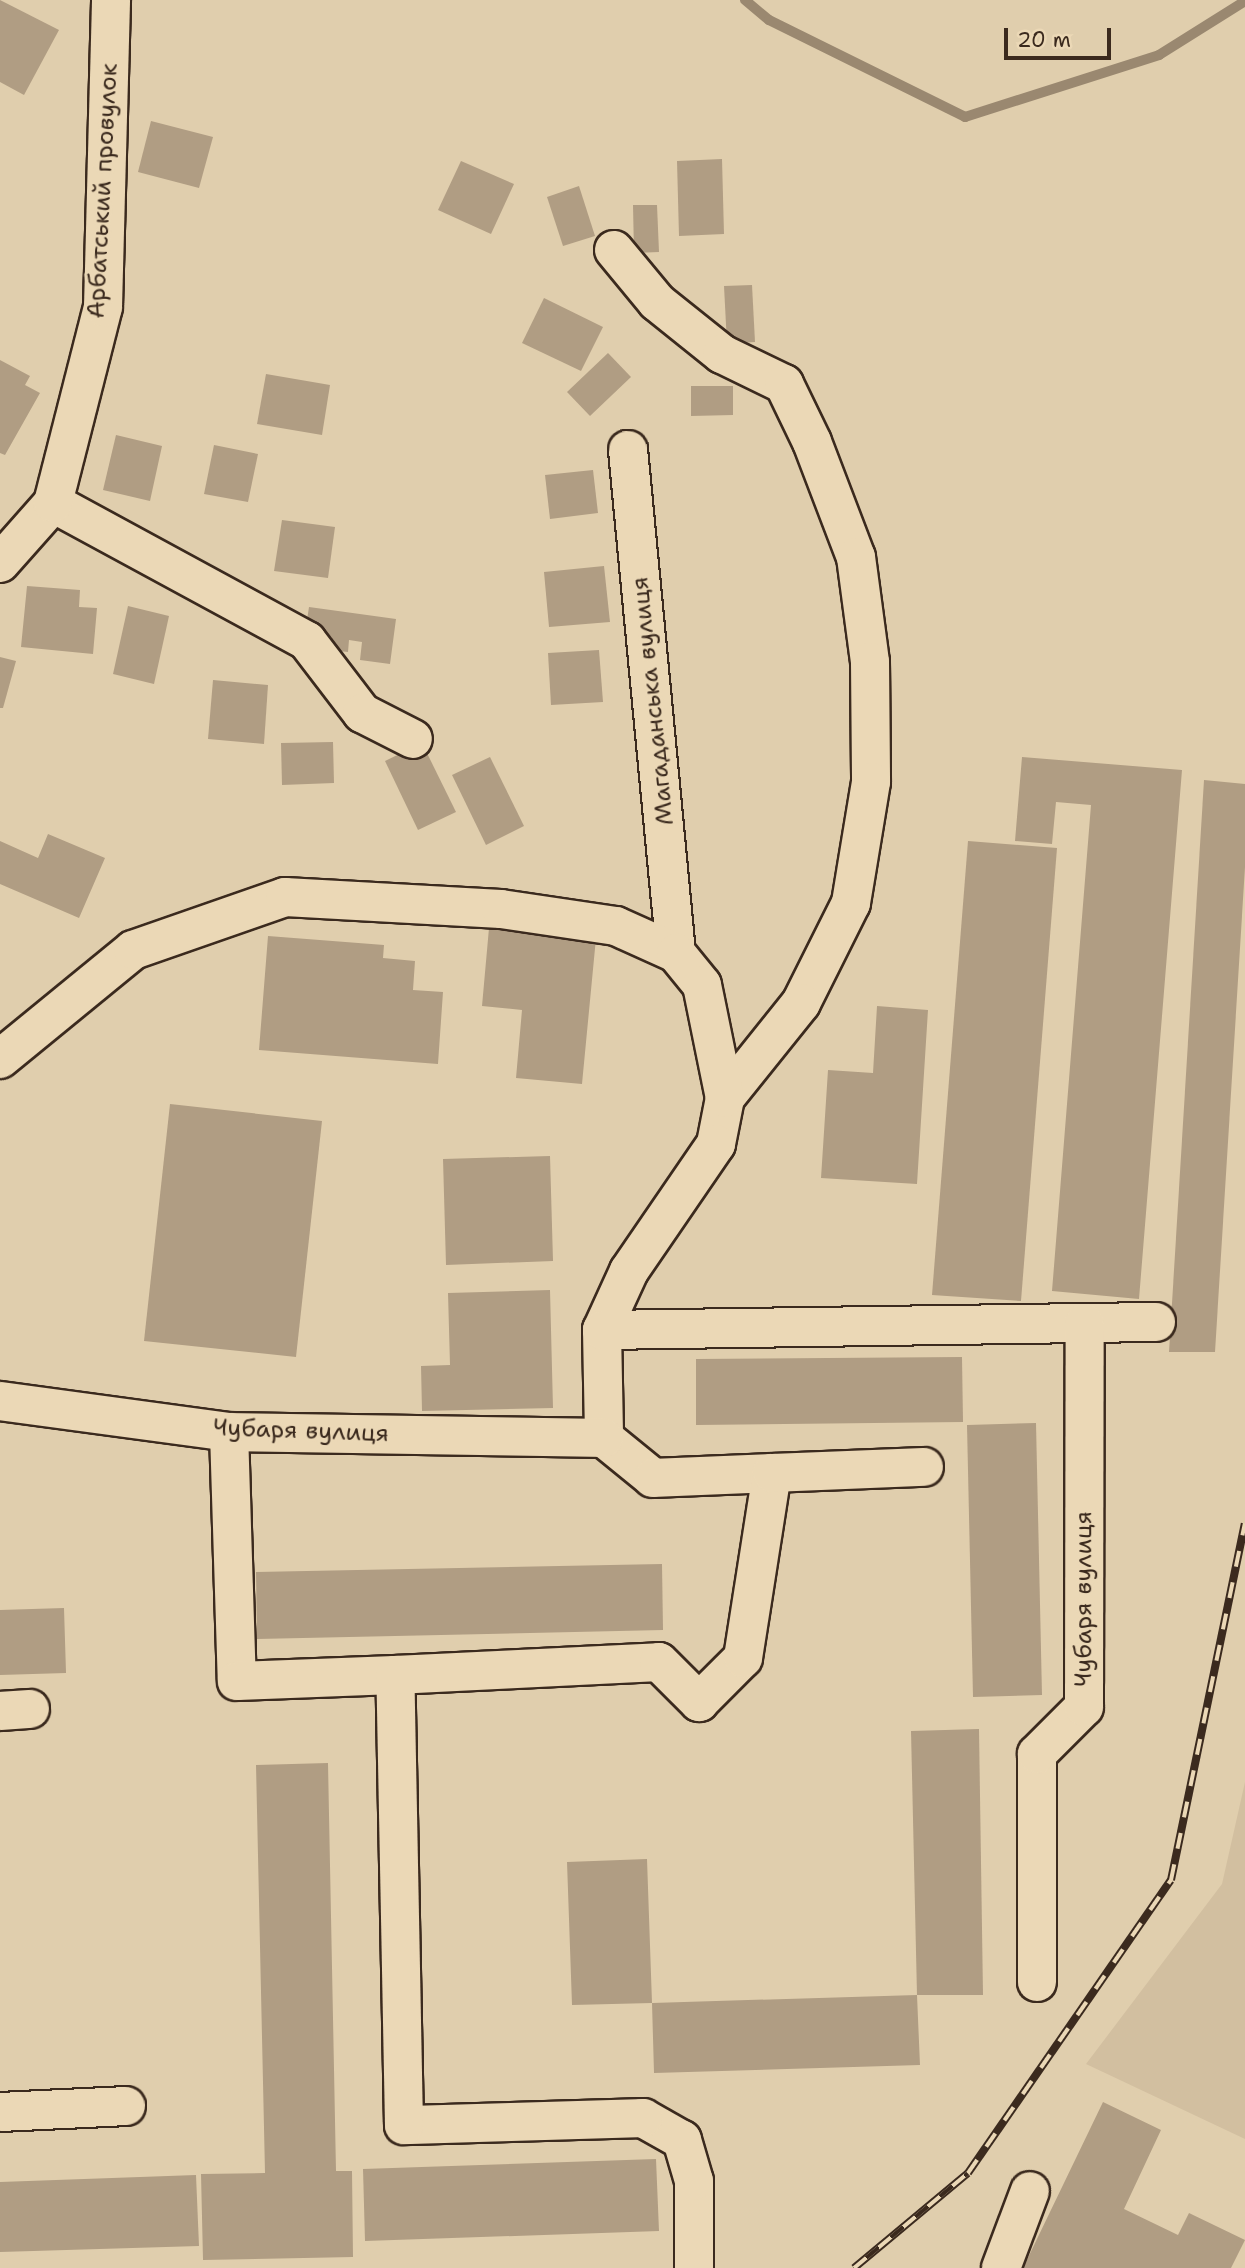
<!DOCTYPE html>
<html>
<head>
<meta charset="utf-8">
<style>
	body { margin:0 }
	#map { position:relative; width:1245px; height:2268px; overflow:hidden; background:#e0cead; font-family:"Shantell Sans",sans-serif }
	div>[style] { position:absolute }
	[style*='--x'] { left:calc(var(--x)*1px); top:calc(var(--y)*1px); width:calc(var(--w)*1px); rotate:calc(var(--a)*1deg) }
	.built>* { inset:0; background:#d2bfa0 }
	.stream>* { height:10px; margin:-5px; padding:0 5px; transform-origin:5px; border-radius:5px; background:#9a8870 }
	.building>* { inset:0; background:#b09d83 }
	.roads { filter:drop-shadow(2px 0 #3b2a1e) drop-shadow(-2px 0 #3b2a1e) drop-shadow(0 2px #3b2a1e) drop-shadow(0 -2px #3b2a1e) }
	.minor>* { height:38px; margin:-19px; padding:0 19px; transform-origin:19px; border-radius:19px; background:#ebd8b6 }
	.rail>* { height:8px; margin-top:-4px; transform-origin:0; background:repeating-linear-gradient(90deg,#ebd8b6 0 16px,#3b2a1e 0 32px); box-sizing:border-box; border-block:2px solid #3b2a1e }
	span { translate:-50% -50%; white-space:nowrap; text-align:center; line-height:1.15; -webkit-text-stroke:6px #ebd8b6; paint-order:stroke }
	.street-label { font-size:24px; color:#3b2a1e }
	.scale { position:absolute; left:1004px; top:28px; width:107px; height:32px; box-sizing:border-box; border:4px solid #3b2a1e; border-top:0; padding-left:9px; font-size:21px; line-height:24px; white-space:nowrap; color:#3b2a1e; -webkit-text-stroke:5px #ebd8b6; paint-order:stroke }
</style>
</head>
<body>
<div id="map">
	<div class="built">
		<i style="clip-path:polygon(1245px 1782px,1245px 2139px,1086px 2064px,1222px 1884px)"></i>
	</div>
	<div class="stream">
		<i style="--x:745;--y:0;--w:31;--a:40"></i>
		<i style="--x:769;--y:20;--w:219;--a:26.3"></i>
		<i style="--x:965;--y:117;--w:204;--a:-17.7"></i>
		<i style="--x:1159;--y:55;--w:102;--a:-32.1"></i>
	</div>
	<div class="building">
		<i style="clip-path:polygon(0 0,59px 30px,24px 95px,0 82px)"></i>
		<i style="clip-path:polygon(151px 121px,213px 137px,199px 188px,138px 172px)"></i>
		<i style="clip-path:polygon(722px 159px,724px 234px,679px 236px,677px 161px)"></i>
		<i style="clip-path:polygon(461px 161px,514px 184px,491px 234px,438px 210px)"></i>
		<i style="clip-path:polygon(579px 186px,595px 236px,563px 246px,547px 197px)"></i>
		<i style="clip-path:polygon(633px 205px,657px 205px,659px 252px,634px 253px)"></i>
		<i style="clip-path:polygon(752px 285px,755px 342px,727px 344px,724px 286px)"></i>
		<i style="clip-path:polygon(544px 298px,603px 327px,581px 371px,522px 343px)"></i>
		<i style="clip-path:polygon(608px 353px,631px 377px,590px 416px,567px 392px)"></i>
		<i style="clip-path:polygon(0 360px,30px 376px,25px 385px,40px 393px,5px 455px,0 453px)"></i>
		<i style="clip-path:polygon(266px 374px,330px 385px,322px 435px,257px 424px)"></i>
		<i style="clip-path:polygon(691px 386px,733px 386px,733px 415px,691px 416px)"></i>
		<i style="clip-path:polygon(116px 435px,162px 446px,150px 501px,103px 490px)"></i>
		<i style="clip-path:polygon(214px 445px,258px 454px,248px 502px,204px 494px)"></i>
		<i style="clip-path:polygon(593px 470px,598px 513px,550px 519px,545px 475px)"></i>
		<i style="clip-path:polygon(282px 520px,335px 527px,328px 578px,274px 571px)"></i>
		<i style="clip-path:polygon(604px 566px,610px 622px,549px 627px,544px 572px)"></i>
		<i style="clip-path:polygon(27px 586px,80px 590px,79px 607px,97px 608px,93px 654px,21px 647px)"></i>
		<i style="clip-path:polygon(128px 606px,169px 616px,154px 684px,113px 674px)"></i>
		<i style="clip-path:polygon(309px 607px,396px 619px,390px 664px,360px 660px,362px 642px,349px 640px,348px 652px,330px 650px,332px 637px,305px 633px)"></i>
		<i style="clip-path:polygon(599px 650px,603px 702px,551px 705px,548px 653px)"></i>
		<i style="clip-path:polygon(0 657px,16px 661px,3px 708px,0 708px)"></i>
		<i style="clip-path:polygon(213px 680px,268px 685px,264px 744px,208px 739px)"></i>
		<i style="clip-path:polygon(333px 742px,334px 783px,282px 785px,281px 743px)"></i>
		<i style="clip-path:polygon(422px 743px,456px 812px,418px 830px,385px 761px)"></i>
		<i style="clip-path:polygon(490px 757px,524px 826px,486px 845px,452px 775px)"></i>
		<i style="clip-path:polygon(1022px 757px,1182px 770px,1139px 1299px,1052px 1291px,1091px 805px,1056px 802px,1052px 844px,1015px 841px)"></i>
		<i style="clip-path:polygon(1204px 780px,1245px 784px,1245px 867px,1215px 1352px,1169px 1352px)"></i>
		<i style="clip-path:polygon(48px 834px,105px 858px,79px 918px,0 884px,0 841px,38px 858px)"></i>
		<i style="clip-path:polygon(968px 841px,1057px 848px,1021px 1301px,932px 1295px)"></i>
		<i style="clip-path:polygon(489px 928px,596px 938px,582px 1084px,516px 1078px,522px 1010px,482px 1006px)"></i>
		<i style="clip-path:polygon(268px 936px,384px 945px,383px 958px,415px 961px,413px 990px,443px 992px,438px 1064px,259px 1050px)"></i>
		<i style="clip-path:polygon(877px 1006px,928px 1010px,917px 1184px,821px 1178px,828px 1070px,873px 1073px)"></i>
		<i style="clip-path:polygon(170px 1104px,322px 1121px,296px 1357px,144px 1341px)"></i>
		<i style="clip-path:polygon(550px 1156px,553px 1261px,446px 1265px,443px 1159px)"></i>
		<i style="clip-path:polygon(550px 1290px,553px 1408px,422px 1411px,421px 1366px,450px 1365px,448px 1293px)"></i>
		<i style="clip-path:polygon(962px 1357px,963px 1422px,696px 1425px,696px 1359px)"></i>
		<i style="clip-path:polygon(1036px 1423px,1042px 1695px,973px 1697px,967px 1425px)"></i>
		<i style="clip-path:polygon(662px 1564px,663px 1630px,257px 1639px,256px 1572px)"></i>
		<i style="clip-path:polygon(64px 1608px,66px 1673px,0 1675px,0 1610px)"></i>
		<i style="clip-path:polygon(979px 1729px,983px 1995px,917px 1995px,911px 1731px)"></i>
		<i style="clip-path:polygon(328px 1763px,336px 2171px,352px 2171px,353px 2257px,203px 2260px,201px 2174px,265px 2173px,256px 1765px)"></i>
		<i style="clip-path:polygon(647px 1859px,652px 2003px,917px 1995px,920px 2065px,654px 2073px,652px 2003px,572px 2005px,567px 1862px)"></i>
		<i style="clip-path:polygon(1103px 2102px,1161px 2130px,1124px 2209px,1178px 2235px,1189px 2213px,1245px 2240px,1231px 2268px,1023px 2268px)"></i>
		<i style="clip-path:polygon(656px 2159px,659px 2231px,365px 2241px,363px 2169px)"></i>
		<i style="clip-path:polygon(196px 2175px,199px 2246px,0 2252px,0 2182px)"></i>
	</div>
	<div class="roads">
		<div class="minor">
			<i style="--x:614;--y:250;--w:67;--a:50.4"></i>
			<i style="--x:657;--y:302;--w:83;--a:38.7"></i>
			<i style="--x:722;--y:354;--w:69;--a:25.8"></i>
			<i style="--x:784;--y:384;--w:64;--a:64.2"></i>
			<i style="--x:812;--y:442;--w:123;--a:69.1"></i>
			<i style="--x:856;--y:557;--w:106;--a:82.4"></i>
			<i style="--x:870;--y:662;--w:120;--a:89.5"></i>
			<i style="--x:871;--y:782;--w:123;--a:99.4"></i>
			<i style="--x:851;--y:903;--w:112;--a:116.6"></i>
			<i style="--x:801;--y:1003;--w:122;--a:128.7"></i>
			<i style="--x:725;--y:1098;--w:47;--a:101.1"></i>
			<i style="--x:716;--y:1144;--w:154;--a:124.4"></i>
			<i style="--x:629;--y:1271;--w:65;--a:114.6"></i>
			<i style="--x:602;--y:1330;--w:108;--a:88.9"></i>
			<i style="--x:604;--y:1438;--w:63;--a:39.2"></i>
			<i style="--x:653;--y:1478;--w:119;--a:-2.4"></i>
			<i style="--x:628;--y:450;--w:505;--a:84.55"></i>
			<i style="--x:53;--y:503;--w:289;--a:28.5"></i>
			<i style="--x:307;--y:641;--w:91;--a:52.6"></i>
			<i style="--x:362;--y:713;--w:57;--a:27"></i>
			<i style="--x:0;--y:563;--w:80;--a:-48.5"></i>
			<i style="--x:53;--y:503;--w:202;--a:-75.7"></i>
			<i style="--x:103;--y:307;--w:307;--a:-88.5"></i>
			<i style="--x:0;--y:1059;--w:172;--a:-39.3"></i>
			<i style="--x:133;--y:950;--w:161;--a:-19.2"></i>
			<i style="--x:285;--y:897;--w:216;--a:3.2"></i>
			<i style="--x:501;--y:909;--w:116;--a:8.4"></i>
			<i style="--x:616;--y:926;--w:66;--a:24.2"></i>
			<i style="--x:676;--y:953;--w:41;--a:50.9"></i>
			<i style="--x:702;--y:985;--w:115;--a:78.5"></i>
			<i style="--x:602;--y:1330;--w:554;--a:-0.83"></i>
			<i style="--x:0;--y:1401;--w:231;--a:7.7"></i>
			<i style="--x:229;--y:1432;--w:375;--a:0.9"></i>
			<i style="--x:229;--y:1432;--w:249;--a:88.2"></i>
			<i style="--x:237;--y:1681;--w:158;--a:-2.2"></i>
			<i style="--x:0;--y:1711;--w:30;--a:-4"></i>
			<i style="--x:1037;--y:1982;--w:228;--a:-90"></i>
			<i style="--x:1037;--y:1754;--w:66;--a:-45"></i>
			<i style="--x:1084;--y:1707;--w:384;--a:-89.9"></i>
			<i style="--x:0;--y:2112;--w:126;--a:-2.7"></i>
			<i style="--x:694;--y:2268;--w:87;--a:-90"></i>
			<i style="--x:694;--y:2181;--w:43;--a:-106.3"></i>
			<i style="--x:682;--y:2140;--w:45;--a:-150.6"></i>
			<i style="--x:643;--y:2118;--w:239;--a:178.3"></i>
			<i style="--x:404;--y:2125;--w:450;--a:-91.1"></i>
			<i style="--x:395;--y:1675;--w:264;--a:-2.8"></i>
			<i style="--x:659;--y:1662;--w:57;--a:45"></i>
			<i style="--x:699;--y:1702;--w:62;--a:-45"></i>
			<i style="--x:743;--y:1658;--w:187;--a:-81.1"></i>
			<i style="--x:772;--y:1473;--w:152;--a:-2.3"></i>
			<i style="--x:1001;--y:2268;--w:82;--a:-69.4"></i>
		</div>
	</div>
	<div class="rail">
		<i style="--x:854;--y:2268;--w:148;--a:-39.8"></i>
		<i style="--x:968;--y:2173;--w:356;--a:-55.3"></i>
		<i style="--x:1171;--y:1880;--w:364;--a:-78.3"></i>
	</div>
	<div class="street-label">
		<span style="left:103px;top:191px;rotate:-87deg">Арбатський провулок</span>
		<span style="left:653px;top:701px;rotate:-96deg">Магаданська вулиця</span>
		<span style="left:301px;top:1431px;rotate:2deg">Чубаря вулиця</span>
		<span style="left:1084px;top:1599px;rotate:-90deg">Чубаря вулиця</span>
	</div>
	<div class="scale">20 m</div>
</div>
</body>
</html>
